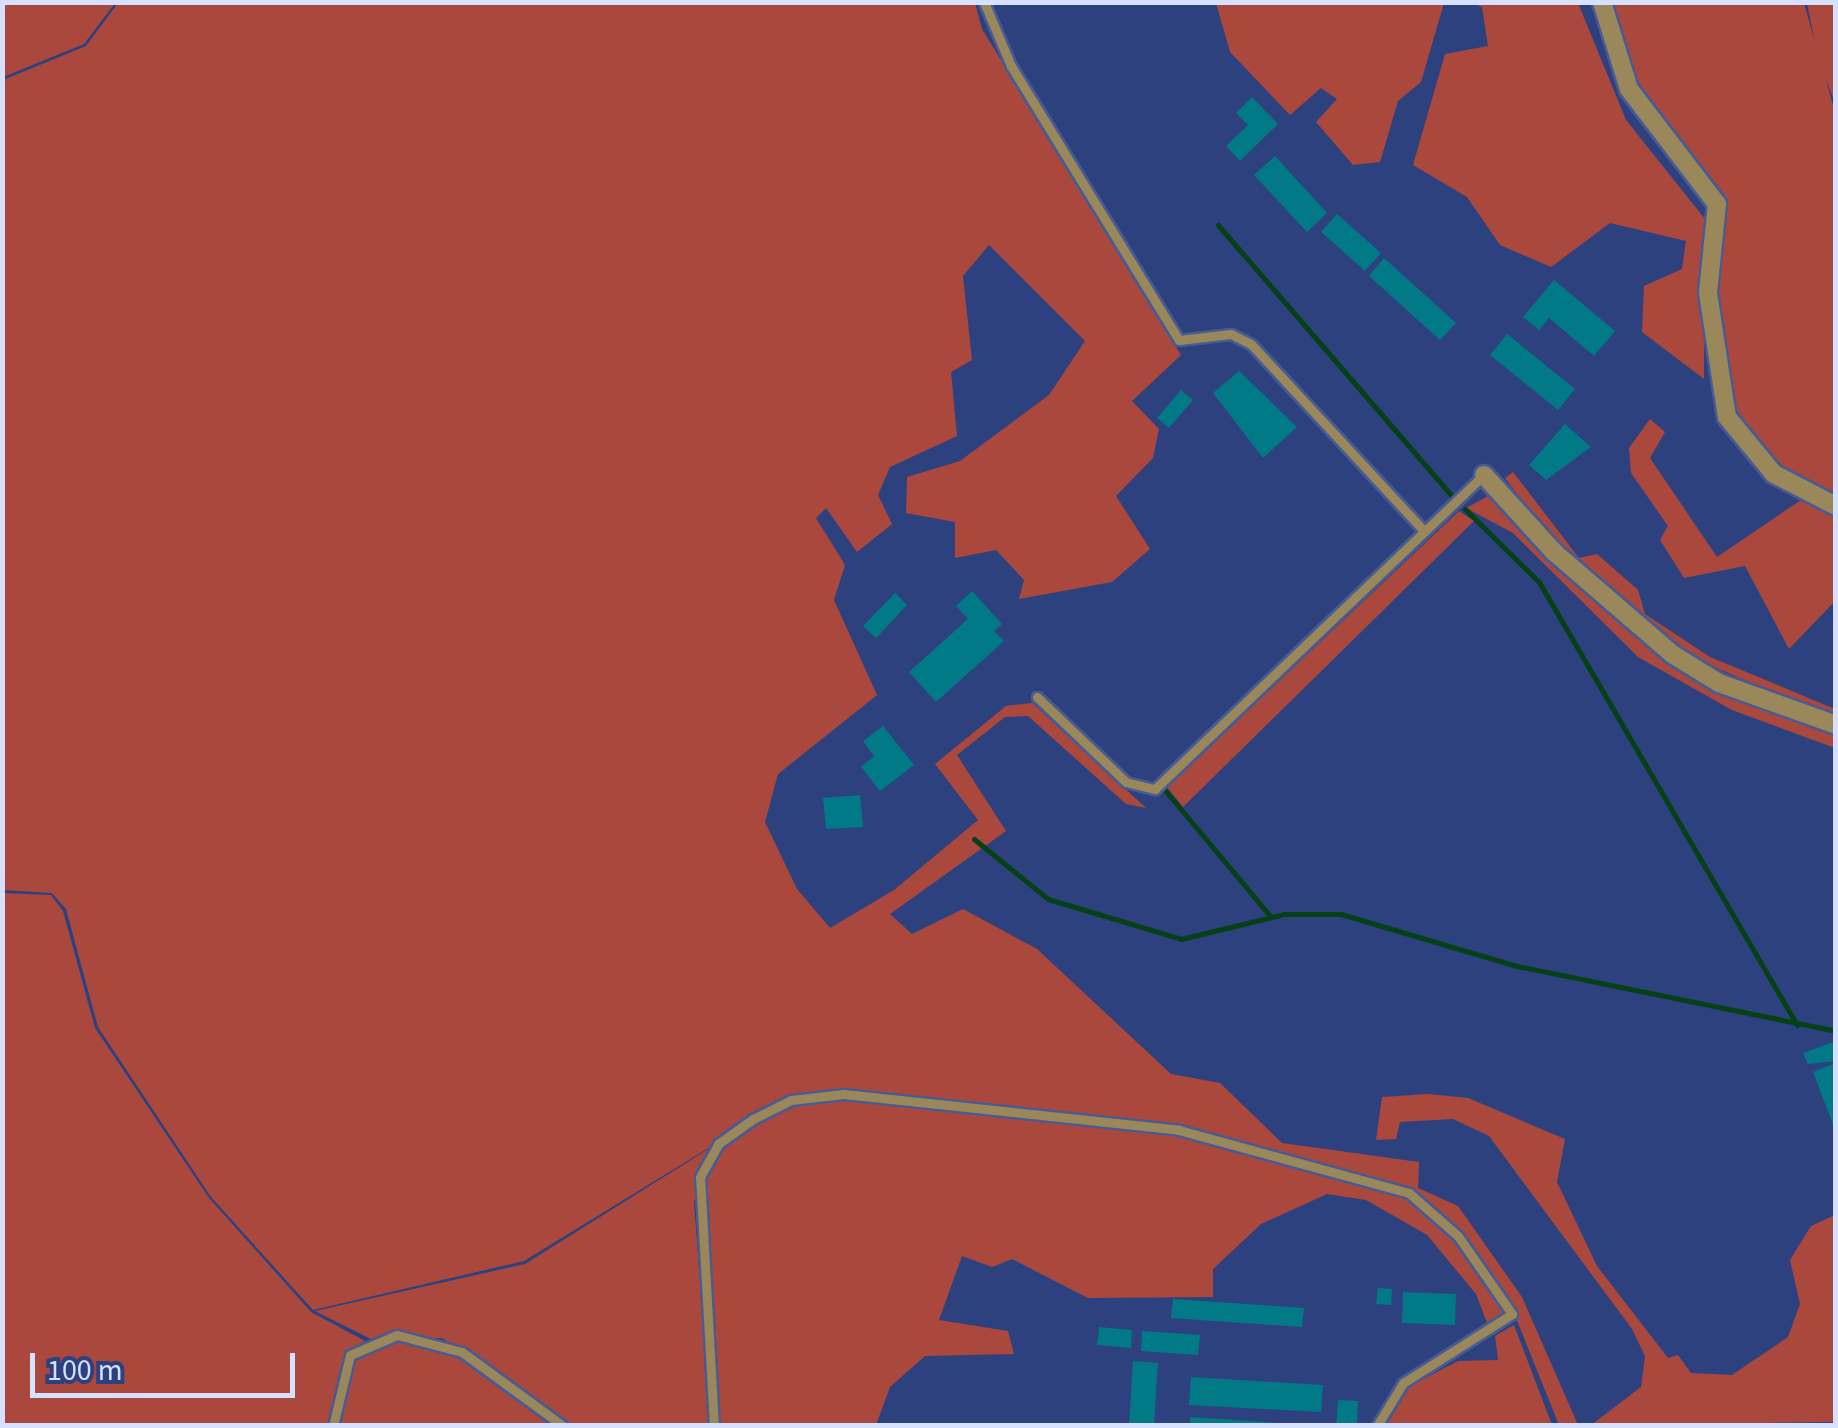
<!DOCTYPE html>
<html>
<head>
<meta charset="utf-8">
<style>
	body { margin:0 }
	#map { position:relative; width:1838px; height:1428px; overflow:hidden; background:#2d417f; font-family:"Source Sans 3",sans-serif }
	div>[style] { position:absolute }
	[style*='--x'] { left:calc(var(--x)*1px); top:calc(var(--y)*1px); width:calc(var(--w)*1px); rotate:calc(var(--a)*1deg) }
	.green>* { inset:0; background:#ab483e }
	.stream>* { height:5px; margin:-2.5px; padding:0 2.5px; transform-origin:2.5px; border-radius:2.5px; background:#064017 }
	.building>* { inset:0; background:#027986 }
	.roads { filter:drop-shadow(2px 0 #485b93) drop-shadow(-2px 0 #485b93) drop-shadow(0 2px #485b93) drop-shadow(0 -2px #485b93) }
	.service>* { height:9px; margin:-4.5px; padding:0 4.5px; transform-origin:4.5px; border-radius:4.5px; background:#9b885a }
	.minor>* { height:18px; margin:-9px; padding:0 9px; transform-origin:9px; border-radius:9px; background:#9b885a }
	span { translate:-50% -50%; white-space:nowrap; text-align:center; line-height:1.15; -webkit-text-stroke:8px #2d417f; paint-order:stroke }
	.frame { position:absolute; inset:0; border:5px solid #d5e1ff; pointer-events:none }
	.scale { position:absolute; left:30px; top:1353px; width:265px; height:45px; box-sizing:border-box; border:5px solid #d5e1ff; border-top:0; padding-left:12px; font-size:30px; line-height:35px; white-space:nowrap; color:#d5e1ff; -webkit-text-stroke:8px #2d417f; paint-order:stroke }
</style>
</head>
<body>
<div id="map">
	<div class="green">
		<i style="clip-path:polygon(3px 2px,115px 2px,115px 3px,84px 44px,3px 77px)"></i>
		<i style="clip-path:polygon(118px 3px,975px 3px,982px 29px,1181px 355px,1132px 401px,1159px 429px,1153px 458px,1116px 496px,1150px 549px,1112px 582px,1019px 599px,1024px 580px,996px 550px,955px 558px,955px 522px,906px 513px,907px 477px,960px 461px,1049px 395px,1085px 341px,989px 245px,963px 276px,972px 360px,951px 372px,957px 436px,890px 467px,878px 495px,892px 524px,857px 552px,826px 508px,816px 518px,845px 565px,834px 600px,877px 695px,778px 774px,765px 822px,797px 889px,830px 928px,894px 890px,978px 820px,935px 764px,1006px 706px,1032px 703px,1146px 808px,1126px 804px,1028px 716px,1005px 717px,957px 755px,1006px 831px,890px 914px,912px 934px,963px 909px,1037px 949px,1171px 1074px,1220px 1083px,1282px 1143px,1419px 1162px,1418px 1188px,1458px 1206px,1522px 1297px,1578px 1425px,1559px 1425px,1514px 1313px,1460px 1235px,1410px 1190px,1180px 1127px,1005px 1105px,844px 1091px,790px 1098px,524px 1261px,313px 1310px,211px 1197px,98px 1027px,66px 909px,52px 893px,3px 890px,3px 80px,86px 46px)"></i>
		<i style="clip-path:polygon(1216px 3px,1444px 3px,1421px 82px,1398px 101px,1380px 162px,1353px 165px,1316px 122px,1337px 99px,1321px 88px,1290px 115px,1230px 52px)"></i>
		<i style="clip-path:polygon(1470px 3px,1578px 3px,1626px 120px,1705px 219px,1704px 379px,1642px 332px,1644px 286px,1682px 269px,1686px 241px,1610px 223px,1551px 267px,1500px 245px,1467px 197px,1413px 165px,1445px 54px,1488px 46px,1482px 7px)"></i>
		<i style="clip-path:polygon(1603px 3px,1804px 3px,1835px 112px,1835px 503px,1798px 486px,1729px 414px,1714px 334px,1718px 213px,1628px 90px)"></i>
		<i style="clip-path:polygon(1807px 3px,1835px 3px,1835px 103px,1819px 62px)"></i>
		<i style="clip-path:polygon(1650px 419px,1665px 432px,1650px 458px,1717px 557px,1801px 500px,1835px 515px,1835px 601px,1789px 649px,1745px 566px,1684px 578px,1660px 540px,1668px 526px,1631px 473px,1629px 448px)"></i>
		<i style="clip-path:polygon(1513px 472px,1579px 558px,1597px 554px,1638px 590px,1645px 614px,1710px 657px,1835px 709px,1835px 719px,1668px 647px,1562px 553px,1505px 478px)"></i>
		<i style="clip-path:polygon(1490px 495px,1651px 650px,1723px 694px,1835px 734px,1835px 748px,1732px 710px,1638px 657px,1513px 533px,1466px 508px)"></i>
		<i style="clip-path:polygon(1459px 511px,1474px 521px,1183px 807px,1167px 787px)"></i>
		<i style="clip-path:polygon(3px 893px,51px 895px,63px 911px,95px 1028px,209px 1198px,311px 1312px,365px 1341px,338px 1377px,332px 1425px,3px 1426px)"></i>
		<i style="clip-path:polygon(1429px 1094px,1468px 1098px,1565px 1139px,1557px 1182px,1597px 1266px,1668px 1358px,1678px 1355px,1691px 1373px,1732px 1375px,1788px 1337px,1800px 1304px,1790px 1260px,1811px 1226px,1835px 1215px,1835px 1422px,1591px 1425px,1641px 1387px,1645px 1356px,1632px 1329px,1489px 1136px,1453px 1119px,1400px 1122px,1396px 1139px,1376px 1140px,1382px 1097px)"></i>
		<i style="clip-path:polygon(844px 1096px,1178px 1133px,1353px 1175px,1408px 1195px,1456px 1238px,1508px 1312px,1489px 1328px,1476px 1294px,1427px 1235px,1366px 1200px,1327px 1194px,1261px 1224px,1213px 1269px,1213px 1297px,1088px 1298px,1012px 1259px,992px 1267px,962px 1256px,939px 1320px,1008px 1331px,1014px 1354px,925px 1356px,890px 1387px,876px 1425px,716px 1425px,703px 1178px,720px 1146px,754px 1122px,792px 1103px)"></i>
		<i style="clip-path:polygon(718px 1143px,694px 1202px,711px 1425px,567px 1425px,442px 1338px,371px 1339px,315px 1311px,525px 1264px)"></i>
		<i style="clip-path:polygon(1514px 1325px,1552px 1425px,1386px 1426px,1410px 1386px,1458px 1361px,1498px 1360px,1495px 1336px)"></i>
		<i style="clip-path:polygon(397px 1338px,461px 1354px,559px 1426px,335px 1426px,352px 1356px)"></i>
	</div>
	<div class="stream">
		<i style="--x:1218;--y:225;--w:357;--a:49.2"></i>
		<i style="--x:1465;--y:509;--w:104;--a:44.6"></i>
		<i style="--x:1539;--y:582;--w:513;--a:59.78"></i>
		<i style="--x:1164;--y:789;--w:167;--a:50.1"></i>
		<i style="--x:974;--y:839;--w:95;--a:39"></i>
		<i style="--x:1048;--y:899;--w:139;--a:16.7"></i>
		<i style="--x:1181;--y:939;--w:106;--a:-13.6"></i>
		<i style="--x:1284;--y:914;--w:57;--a:0"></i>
		<i style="--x:1341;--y:914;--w:184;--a:16.5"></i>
		<i style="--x:1517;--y:966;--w:326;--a:11.5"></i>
	</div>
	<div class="building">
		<i style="clip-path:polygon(1252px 97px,1278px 124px,1240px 161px,1226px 146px,1248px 125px,1236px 113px)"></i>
		<i style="clip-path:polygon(1275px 156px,1327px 213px,1307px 232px,1254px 175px)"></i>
		<i style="clip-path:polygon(1337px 214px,1381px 253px,1365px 271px,1321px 232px)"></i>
		<i style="clip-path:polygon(1384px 258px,1456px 323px,1440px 340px,1369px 276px)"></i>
		<i style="clip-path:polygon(1554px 280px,1615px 331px,1594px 356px,1549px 318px,1539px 330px,1523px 317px)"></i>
		<i style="clip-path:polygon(1507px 334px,1575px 389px,1558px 410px,1490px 355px)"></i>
		<i style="clip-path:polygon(1239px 371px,1297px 427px,1263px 458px,1213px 393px)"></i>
		<i style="clip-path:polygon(1181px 390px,1193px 400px,1169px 428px,1157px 418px)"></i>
		<i style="clip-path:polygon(1565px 424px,1591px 447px,1546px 480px,1529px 465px)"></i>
		<i style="clip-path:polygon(972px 591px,1002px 624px,994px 631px,1004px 641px,936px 702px,909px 672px,968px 619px,956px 606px)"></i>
		<i style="clip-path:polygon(895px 593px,907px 605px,876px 638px,863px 626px)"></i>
		<i style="clip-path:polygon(883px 726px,914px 765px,880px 791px,861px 767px,874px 756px,863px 741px)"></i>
		<i style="clip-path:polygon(860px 795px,863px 827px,826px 829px,823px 798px)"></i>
		<i style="clip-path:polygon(1836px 1041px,1836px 1061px,1808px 1064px,1803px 1053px)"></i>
		<i style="clip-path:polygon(1833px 1064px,1836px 1072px,1835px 1130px,1813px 1072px)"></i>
		<i style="clip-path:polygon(1378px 1288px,1392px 1289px,1391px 1305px,1376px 1304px)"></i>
		<i style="clip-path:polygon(1403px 1292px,1456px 1294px,1455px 1325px,1402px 1323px)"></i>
		<i style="clip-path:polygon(1173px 1299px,1304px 1308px,1302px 1327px,1171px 1318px)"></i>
		<i style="clip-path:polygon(1099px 1327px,1132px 1330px,1131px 1348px,1097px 1345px)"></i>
		<i style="clip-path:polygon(1142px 1331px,1200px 1335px,1198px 1355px,1141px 1351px)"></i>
		<i style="clip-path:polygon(1133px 1361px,1158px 1363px,1154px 1426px,1129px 1426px)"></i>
		<i style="clip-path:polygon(1191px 1377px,1323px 1385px,1321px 1412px,1189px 1405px)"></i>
		<i style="clip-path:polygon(1338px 1400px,1358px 1401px,1357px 1426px,1336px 1426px)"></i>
		<i style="clip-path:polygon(1190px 1417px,1278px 1423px,1278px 1426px,1190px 1426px)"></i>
	</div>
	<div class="roads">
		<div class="service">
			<i style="--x:984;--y:2;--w:69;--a:67.1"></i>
			<i style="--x:1011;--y:66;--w:321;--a:58.5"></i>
			<i style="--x:1179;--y:340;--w:52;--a:-6.6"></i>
			<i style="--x:1231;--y:334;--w:22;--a:27"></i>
			<i style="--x:1251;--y:344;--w:253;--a:47.2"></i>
			<i style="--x:1037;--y:697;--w:123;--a:43.7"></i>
			<i style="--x:1126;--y:782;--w:30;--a:14"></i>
			<i style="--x:1155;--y:789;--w:455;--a:-43.7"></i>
			<i style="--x:333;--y:1426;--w:73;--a:-76.5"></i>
			<i style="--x:350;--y:1355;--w:51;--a:-23.1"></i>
			<i style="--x:397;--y:1335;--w:67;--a:14.7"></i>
			<i style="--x:462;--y:1352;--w:125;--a:36.2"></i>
			<i style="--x:714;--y:1426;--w:249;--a:-93.2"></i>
			<i style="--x:700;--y:1177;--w:38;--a:-61"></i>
			<i style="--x:718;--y:1144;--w:43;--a:-35.5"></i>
			<i style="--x:753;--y:1119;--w:42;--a:-26.6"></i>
			<i style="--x:791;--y:1100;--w:53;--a:-6.5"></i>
			<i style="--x:844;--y:1094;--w:337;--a:6.1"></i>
			<i style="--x:1179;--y:1130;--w:238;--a:15.3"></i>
			<i style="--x:1409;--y:1193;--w:65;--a:41.3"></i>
			<i style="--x:1458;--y:1236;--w:95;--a:55.3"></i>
			<i style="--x:1512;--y:1314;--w:129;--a:147.7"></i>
			<i style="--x:1403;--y:1383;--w:50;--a:121.2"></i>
		</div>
		<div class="minor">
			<i style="--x:1602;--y:2;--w:91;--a:72.8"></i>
			<i style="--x:1629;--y:89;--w:145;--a:52.6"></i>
			<i style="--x:1717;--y:204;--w:89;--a:95.8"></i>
			<i style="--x:1708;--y:293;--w:125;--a:81.3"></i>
			<i style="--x:1727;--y:417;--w:74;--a:50.5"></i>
			<i style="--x:1774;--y:474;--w:70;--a:27.3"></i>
			<i style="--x:1484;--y:475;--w:104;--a:47.7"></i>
			<i style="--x:1554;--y:552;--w:156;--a:40.8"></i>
			<i style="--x:1672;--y:654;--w:55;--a:31.7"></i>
			<i style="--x:1719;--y:683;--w:124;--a:19.7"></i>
		</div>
	</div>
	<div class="frame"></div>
	<div class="scale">100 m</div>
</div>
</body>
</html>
